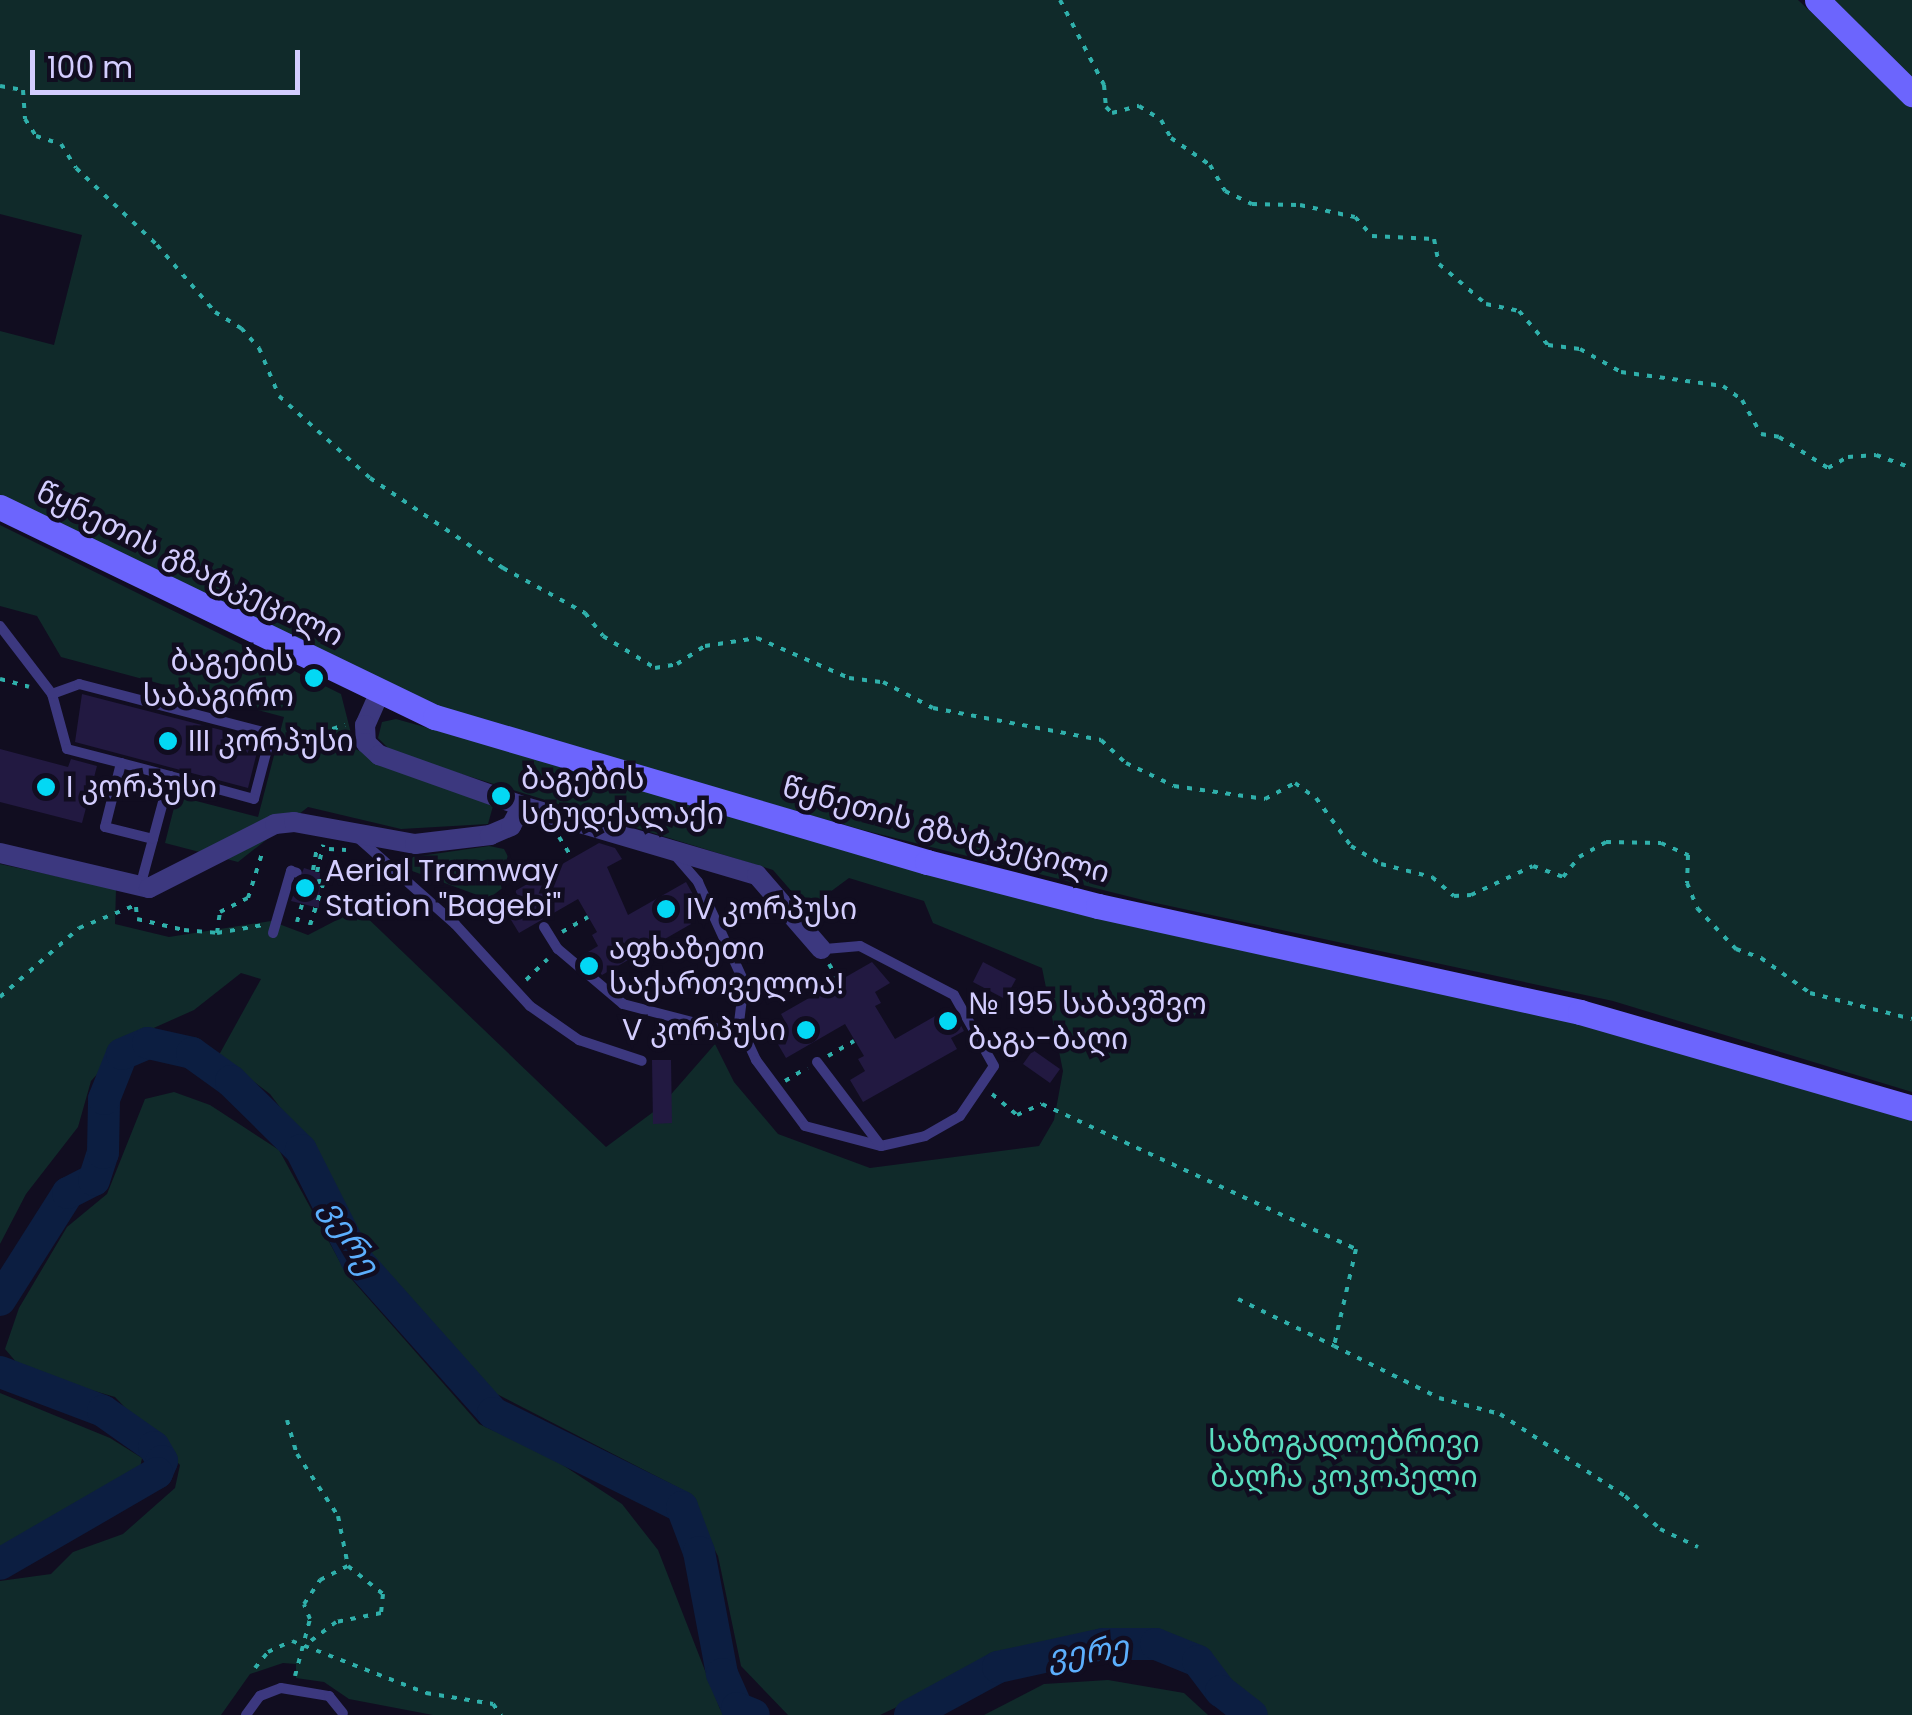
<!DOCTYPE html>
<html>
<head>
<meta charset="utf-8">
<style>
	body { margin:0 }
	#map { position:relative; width:1912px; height:1715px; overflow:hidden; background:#110d20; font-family:Poppins,"Noto Sans Georgian",sans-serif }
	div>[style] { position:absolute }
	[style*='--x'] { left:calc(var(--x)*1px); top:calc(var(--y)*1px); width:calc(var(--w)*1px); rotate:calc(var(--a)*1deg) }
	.green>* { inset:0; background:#102a2a }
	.river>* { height:32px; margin:-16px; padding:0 16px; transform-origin:16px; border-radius:16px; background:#0c1e41 }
	.building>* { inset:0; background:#221941 }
	.path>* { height:4px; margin-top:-2px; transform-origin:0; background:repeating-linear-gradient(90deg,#2fb0ab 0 5px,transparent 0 13px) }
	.lane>* { height:10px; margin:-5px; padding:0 5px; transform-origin:5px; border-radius:5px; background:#3c387f }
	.street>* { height:20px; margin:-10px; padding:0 10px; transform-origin:10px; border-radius:10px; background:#3c387f }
	.secondary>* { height:25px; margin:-12.5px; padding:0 12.5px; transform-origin:12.5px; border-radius:12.5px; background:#6c65fd }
	.dots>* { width:28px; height:28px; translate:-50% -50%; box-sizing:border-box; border:5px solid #110d20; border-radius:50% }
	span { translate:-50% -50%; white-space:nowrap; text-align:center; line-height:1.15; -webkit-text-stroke:9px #110d20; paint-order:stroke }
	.street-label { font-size:30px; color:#d3cdfe }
	.poi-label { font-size:30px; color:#d3cdfe }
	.right { translate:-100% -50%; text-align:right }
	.left { translate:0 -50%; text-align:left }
	.park-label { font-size:30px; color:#5addbf }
	.water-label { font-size:32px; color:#5caffd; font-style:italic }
	.scale { position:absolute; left:30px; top:50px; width:270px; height:45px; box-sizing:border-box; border:5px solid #d3cdfe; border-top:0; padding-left:12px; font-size:30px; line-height:35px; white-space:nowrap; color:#d3cdfe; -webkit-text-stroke:8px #110d20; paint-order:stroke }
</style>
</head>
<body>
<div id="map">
	<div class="green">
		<i style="clip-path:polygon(0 0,1798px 0,1912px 106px,1912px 1092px,1613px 1001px,1151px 902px,863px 830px,461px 717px,0 496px,0 331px,54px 345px,82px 235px,0 214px)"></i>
		<i style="clip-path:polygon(1833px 0,1912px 0,1912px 81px)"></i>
		<i style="clip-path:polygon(0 525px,341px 694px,355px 749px,493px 806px,488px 824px,401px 829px,308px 807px,238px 862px,165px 843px,177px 796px,258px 817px,284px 717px,61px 657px,37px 616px,0 606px)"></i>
		<i style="clip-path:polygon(396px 719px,1033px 897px,1644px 1037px,1912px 1117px,1912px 1715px,1244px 1715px,1197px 1654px,1149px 1637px,1092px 1632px,1005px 1656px,880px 1715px,788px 1715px,741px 1666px,718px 1556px,683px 1490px,493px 1392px,408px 1307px,359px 1239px,320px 1160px,270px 1094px,219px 1055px,261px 979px,241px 973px,194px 1010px,129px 1039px,91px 1081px,78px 1127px,26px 1194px,0 1244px,0 864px,116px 889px,115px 924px,169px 937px,271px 921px,308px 935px,358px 909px,606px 1147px,660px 1107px,715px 1044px,734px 1082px,778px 1134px,870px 1168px,1039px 1146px,1054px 1120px,1063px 1071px,1042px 968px,933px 923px,924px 901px,849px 878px,807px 909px,773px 870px,393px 753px,378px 738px,382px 722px)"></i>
		<i style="clip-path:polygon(489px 846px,504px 849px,514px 868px,513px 880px,488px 899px,404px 868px,413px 857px)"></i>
		<i style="clip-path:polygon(174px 1092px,210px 1105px,279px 1150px,346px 1273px,479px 1424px,549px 1456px,622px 1504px,658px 1550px,720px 1709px,728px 1715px,433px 1715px,349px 1699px,324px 1682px,296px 1678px,296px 1664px,283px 1663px,250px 1674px,221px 1715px,0 1715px,0 1581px,51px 1574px,73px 1552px,123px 1534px,175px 1488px,180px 1465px,115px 1397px,57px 1380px,17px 1363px,5px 1349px,19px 1308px,67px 1227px,107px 1194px,145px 1099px)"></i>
		<i style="clip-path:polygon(0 1393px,110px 1438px,142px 1458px,139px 1473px,0 1549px)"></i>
		<i style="clip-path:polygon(1108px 1680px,1184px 1693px,1208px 1715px,984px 1715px,1044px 1684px)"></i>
	</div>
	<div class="river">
		<i style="--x:0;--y:1300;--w:127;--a:-57.6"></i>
		<i style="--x:68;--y:1193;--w:29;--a:-27"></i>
		<i style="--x:94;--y:1180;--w:28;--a:-72"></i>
		<i style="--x:103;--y:1153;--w:54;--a:-88.9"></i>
		<i style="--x:104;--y:1099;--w:48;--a:-68.2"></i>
		<i style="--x:122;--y:1054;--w:28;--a:-23"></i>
		<i style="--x:148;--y:1043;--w:45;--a:12.8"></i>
		<i style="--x:192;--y:1053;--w:48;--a:35.7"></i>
		<i style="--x:231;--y:1081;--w:98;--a:44.6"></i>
		<i style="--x:301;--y:1150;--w:122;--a:63.2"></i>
		<i style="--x:356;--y:1259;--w:206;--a:48.3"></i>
		<i style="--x:493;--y:1413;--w:211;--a:26.4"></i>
		<i style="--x:682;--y:1507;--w:48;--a:69.3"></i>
		<i style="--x:699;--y:1552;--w:124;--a:79.3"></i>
		<i style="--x:722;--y:1674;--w:37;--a:66"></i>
		<i style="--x:737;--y:1708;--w:18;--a:22"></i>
		<i style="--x:0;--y:1372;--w:110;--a:20.7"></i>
		<i style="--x:103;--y:1411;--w:62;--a:35.2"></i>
		<i style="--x:154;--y:1447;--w:16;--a:60"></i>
		<i style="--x:162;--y:1461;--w:13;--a:113"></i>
		<i style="--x:157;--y:1473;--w:181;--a:149.9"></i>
		<i style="--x:910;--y:1715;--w:100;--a:-28.6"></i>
		<i style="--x:998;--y:1667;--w:107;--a:-12.4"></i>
		<i style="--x:1103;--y:1644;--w:53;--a:0"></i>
		<i style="--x:1156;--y:1644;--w:45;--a:22"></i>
		<i style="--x:1198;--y:1661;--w:38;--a:53"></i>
		<i style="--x:1221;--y:1691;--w:39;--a:38"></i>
	</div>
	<div class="building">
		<i style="clip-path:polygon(82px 694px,260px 740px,248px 788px,75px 742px)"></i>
		<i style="clip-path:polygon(0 749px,68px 767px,71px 759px,97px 766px,82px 823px,0 802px)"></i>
		<i style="clip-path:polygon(599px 843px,615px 848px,622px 859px,607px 867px,628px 915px,686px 882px,699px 905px,685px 913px,691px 924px,602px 975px,583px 955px,598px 946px,592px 935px,597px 932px,578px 899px,519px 933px,505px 910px,521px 901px,515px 891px)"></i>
		<i style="clip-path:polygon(304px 868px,320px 873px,319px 908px,291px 901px)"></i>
		<i style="clip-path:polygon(872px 962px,890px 983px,875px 992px,881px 1003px,875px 1006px,895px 1039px,951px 1007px,964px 1031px,951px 1038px,957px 1049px,863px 1102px,850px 1080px,865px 1071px,858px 1059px,864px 1056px,845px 1024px,786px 1058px,772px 1034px,787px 1025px,781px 1014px)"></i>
		<i style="clip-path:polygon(983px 962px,1016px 979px,1005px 999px,973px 982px)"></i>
		<i style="clip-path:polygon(1033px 1050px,1060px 1069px,1050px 1083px,1023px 1064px)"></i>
		<i style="clip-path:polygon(652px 1060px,671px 1060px,672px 1123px,653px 1124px)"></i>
	</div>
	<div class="path">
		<i style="--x:1060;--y:0;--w:96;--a:62.6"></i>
		<i style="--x:1104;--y:85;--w:22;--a:85"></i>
		<i style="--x:1106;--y:107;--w:8;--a:45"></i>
		<i style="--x:1112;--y:113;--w:28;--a:-15"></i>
		<i style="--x:1139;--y:106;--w:26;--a:32"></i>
		<i style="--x:1161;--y:120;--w:21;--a:61"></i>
		<i style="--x:1171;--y:138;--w:47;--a:34.7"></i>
		<i style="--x:1210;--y:165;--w:30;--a:60"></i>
		<i style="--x:1225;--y:191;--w:30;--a:26"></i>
		<i style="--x:1252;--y:204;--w:48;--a:1.2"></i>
		<i style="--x:1300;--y:205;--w:56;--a:12.3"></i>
		<i style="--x:1355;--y:217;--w:25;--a:48"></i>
		<i style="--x:1372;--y:236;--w:62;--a:2.8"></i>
		<i style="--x:1434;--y:239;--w:25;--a:79"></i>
		<i style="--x:1439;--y:264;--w:62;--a:40.4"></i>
		<i style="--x:1486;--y:304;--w:34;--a:12"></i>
		<i style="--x:1519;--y:311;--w:45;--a:49.5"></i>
		<i style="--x:1548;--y:345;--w:32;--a:7"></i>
		<i style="--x:1580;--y:349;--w:47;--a:29.3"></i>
		<i style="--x:1621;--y:372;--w:103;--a:7.8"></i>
		<i style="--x:1723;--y:386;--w:24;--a:36"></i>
		<i style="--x:1742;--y:400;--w:39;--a:61"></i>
		<i style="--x:1761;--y:434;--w:18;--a:9"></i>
		<i style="--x:1779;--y:437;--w:58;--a:32.3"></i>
		<i style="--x:1828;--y:468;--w:23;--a:-29"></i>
		<i style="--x:1848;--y:457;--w:28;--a:-4"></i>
		<i style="--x:1876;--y:455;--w:38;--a:20"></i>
		<i style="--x:0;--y:86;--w:23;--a:10"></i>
		<i style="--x:23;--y:90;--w:29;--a:86"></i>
		<i style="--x:25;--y:119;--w:20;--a:57"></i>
		<i style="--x:36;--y:136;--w:26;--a:18"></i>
		<i style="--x:61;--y:144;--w:28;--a:58"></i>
		<i style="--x:76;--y:168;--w:112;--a:43.5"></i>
		<i style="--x:157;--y:245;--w:89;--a:49.1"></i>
		<i style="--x:215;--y:312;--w:31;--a:32"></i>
		<i style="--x:241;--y:328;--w:27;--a:48"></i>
		<i style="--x:259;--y:348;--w:52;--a:67.4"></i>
		<i style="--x:279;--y:396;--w:122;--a:42"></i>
		<i style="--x:370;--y:478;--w:161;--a:34.1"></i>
		<i style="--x:503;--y:568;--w:94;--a:28.8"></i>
		<i style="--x:585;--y:613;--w:29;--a:52"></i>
		<i style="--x:603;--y:636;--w:61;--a:31.6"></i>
		<i style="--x:655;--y:668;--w:22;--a:-10"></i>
		<i style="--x:677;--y:664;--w:33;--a:-33"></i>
		<i style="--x:705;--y:646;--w:53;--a:-8.7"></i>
		<i style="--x:757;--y:638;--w:100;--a:23.5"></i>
		<i style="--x:849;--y:678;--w:34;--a:7"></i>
		<i style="--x:883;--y:682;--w:56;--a:27.5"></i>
		<i style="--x:933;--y:708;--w:171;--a:10.8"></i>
		<i style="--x:1101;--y:740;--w:34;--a:43"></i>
		<i style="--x:1126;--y:763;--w:53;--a:25.6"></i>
		<i style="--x:1174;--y:786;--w:92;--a:8.1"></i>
		<i style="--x:1265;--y:799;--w:34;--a:-28"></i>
		<i style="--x:1295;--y:783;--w:26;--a:36"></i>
		<i style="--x:1316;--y:798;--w:59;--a:53.9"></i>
		<i style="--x:1351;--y:846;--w:35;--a:31"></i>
		<i style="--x:1381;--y:864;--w:53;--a:14.3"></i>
		<i style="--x:1432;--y:877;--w:29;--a:41"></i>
		<i style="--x:1454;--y:896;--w:17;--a:-3"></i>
		<i style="--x:1471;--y:895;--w:68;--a:-25.1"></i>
		<i style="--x:1533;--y:866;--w:32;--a:20"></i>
		<i style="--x:1563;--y:877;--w:26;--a:-51"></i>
		<i style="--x:1579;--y:857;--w:31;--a:-29"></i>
		<i style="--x:1606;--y:842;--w:55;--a:1"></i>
		<i style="--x:1661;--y:843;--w:30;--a:24"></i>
		<i style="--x:1688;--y:855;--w:28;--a:92"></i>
		<i style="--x:1687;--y:883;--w:27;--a:68"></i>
		<i style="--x:1697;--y:908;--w:57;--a:46.4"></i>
		<i style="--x:1736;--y:949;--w:27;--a:20"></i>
		<i style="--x:1761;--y:958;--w:60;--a:35.5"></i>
		<i style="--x:1810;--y:993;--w:105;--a:14.3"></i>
		<i style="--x:0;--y:679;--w:30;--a:15"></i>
		<i style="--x:283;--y:745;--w:65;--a:-17.9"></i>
		<i style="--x:559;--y:837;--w:25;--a:58"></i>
		<i style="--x:329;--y:849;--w:17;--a:3"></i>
		<i style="--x:313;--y:870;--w:23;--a:-80"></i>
		<i style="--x:317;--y:872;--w:28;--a:-77"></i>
		<i style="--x:319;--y:879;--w:10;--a:79"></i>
		<i style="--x:136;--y:907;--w:12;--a:85"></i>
		<i style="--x:137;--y:919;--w:48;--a:13.2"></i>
		<i style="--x:184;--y:930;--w:33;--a:5"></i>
		<i style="--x:217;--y:933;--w:47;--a:-9.9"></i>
		<i style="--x:297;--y:922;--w:18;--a:-74"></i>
		<i style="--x:310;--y:925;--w:46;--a:-72.3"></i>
		<i style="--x:310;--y:925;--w:19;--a:-72"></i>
		<i style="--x:562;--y:932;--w:30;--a:-30"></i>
		<i style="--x:217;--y:933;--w:21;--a:-82"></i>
		<i style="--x:220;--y:912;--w:31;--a:-27"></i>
		<i style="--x:248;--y:898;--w:50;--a:-72.6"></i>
		<i style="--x:829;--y:964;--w:20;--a:60"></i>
		<i style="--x:526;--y:980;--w:30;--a:-44"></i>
		<i style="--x:0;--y:997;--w:105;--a:-41.1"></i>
		<i style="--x:79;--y:928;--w:61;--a:-22"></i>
		<i style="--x:979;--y:1009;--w:16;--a:-52"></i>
		<i style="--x:828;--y:1056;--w:30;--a:-30"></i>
		<i style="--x:785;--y:1081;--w:26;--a:-31"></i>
		<i style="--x:992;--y:1094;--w:33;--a:40"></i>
		<i style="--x:1017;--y:1115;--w:27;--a:-24"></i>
		<i style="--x:1042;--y:1104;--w:346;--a:24.8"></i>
		<i style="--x:1356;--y:1249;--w:99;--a:102.8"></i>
		<i style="--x:1334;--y:1346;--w:117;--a:26.3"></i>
		<i style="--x:1439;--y:1398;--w:63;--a:14.7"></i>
		<i style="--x:1500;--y:1414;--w:149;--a:33.3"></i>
		<i style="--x:1625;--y:1496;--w:48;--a:43.3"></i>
		<i style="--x:1660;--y:1529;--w:42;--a:25.3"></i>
		<i style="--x:1238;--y:1299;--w:107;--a:26.1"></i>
		<i style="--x:287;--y:1420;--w:35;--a:74"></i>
		<i style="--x:297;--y:1454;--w:74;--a:56.5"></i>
		<i style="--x:338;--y:1516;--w:51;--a:78.7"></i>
		<i style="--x:348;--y:1566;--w:45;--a:38.7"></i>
		<i style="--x:383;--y:1594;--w:19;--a:96"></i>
		<i style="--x:381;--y:1613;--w:46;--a:168.7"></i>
		<i style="--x:336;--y:1622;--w:39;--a:143"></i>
		<i style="--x:255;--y:1668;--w:21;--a:-51"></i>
		<i style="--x:268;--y:1652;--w:26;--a:-25"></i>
		<i style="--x:292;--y:1641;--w:144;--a:21.2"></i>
		<i style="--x:426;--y:1693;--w:68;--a:9.3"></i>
		<i style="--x:493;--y:1704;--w:14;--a:54"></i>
		<i style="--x:295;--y:1676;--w:59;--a:-75.3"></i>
		<i style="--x:310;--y:1619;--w:16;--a:-112"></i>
		<i style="--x:304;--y:1604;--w:29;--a:-56"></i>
		<i style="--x:320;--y:1580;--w:31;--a:-27"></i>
	</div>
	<div class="lane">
		<i style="--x:0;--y:626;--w:86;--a:52.6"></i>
		<i style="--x:52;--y:694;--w:57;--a:74.7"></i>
		<i style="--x:67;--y:749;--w:56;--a:14.5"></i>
		<i style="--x:121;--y:763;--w:66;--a:104"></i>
		<i style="--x:105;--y:827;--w:49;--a:14"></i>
		<i style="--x:153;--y:839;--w:50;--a:105.2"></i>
		<i style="--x:52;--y:694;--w:29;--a:-20"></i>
		<i style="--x:79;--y:684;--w:198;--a:14.6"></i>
		<i style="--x:271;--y:734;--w:67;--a:104.7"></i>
		<i style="--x:254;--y:799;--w:87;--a:-164.7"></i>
		<i style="--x:121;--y:763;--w:51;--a:14.9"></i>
		<i style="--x:170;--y:776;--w:65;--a:105.1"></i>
		<i style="--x:357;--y:837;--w:131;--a:41.6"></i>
		<i style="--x:455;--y:924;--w:111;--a:47.6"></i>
		<i style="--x:530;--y:1006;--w:60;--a:34.8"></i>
		<i style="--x:579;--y:1040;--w:66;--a:18.4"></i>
		<i style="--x:674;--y:854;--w:37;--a:49"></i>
		<i style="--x:698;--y:882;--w:110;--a:65.3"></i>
		<i style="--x:744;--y:982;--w:41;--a:97"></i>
		<i style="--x:739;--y:1023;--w:41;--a:65.3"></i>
		<i style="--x:756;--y:1060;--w:82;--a:53.4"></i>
		<i style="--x:805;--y:1126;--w:79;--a:14.7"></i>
		<i style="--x:881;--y:1146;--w:45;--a:-12.8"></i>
		<i style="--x:925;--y:1136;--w:40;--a:-29.7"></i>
		<i style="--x:960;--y:1116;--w:60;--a:-55.8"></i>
		<i style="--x:994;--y:1066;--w:81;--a:-119.4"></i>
		<i style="--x:954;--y:995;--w:106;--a:-152.5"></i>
		<i style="--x:860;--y:946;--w:38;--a:175"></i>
		<i style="--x:544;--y:927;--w:26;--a:58"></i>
		<i style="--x:558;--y:949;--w:85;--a:40.2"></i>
		<i style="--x:623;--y:1004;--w:103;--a:14.6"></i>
		<i style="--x:723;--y:1030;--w:17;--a:-24"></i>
		<i style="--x:273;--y:933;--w:65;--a:-73.8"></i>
		<i style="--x:291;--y:871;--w:6;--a:18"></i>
		<i style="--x:817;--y:1062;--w:104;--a:52.8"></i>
		<i style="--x:246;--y:1715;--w:24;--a:-54"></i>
		<i style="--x:260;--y:1696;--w:22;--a:-21"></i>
		<i style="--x:281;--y:1688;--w:49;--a:9.5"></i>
		<i style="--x:329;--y:1696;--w:22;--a:51"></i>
	</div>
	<div class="street">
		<i style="--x:379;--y:694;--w:34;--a:114"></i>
		<i style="--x:365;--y:725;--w:18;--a:87"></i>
		<i style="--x:366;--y:743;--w:18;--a:43"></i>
		<i style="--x:379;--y:755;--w:152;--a:19.6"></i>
		<i style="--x:522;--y:806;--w:245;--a:16.4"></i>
		<i style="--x:757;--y:875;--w:98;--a:49.1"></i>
		<i style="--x:0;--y:853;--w:153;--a:13.2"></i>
		<i style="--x:149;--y:888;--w:141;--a:-26.9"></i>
		<i style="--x:275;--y:824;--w:19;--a:-6"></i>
		<i style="--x:294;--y:822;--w:123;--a:10.3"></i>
		<i style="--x:415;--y:844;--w:76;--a:-6.8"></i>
		<i style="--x:490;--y:835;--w:23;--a:-23"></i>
		<i style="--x:511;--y:826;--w:23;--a:-61"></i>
	</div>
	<div class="secondary">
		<i style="--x:1817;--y:0;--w:134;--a:44.7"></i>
		<i style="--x:0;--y:507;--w:483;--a:25.8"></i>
		<i style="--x:435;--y:717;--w:513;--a:16.42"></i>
		<i style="--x:927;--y:862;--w:177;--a:14.4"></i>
		<i style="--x:1098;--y:906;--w:494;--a:12.4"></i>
		<i style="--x:1580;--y:1012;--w:346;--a:16.1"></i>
	</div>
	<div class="dots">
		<i style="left:314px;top:678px;background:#03d8f4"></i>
		<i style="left:168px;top:741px;background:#03d8f4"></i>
		<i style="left:46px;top:787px;background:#03d8f4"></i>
		<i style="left:501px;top:796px;background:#03d8f4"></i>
		<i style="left:305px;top:888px;background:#03d8f4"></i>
		<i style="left:666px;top:909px;background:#03d8f4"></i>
		<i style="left:589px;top:966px;background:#03d8f4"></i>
		<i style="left:948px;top:1021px;background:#03d8f4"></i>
		<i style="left:806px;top:1030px;background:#03d8f4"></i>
	</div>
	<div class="street-label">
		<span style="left:190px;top:564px;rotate:26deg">წყნეთის გზატკეცილი</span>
		<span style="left:946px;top:830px;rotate:15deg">წყნეთის გზატკეცილი</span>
	</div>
	<div class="poi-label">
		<span class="right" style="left:294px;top:678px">ბაგების<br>საბაგირო</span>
		<span class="left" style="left:188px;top:741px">III კორპუსი</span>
		<span class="left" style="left:521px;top:796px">ბაგების<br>სტუდქალაქი</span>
		<span class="left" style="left:66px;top:787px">I კორპუსი</span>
		<span class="left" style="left:325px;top:888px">Aerial Tramway<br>Station "Bagebi"</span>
		<span class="left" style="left:686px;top:909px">IV კორპუსი</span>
		<span class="left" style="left:609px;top:966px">აფხაზეთი<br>საქართველოა!</span>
		<span class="left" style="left:968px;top:1021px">№ 195 საბავშვო<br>ბაგა-ბაღი</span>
		<span class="right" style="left:786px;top:1030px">V კორპუსი</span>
	</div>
	<div class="park-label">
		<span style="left:1344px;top:1459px">საზოგადოებრივი<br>ბაღჩა კოკოპელი</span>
	</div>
	<div class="water-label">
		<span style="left:350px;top:1237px;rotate:59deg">ვერე</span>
		<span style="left:1088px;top:1652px;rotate:-8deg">ვერე</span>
	</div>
	<div class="scale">100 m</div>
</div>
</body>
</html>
